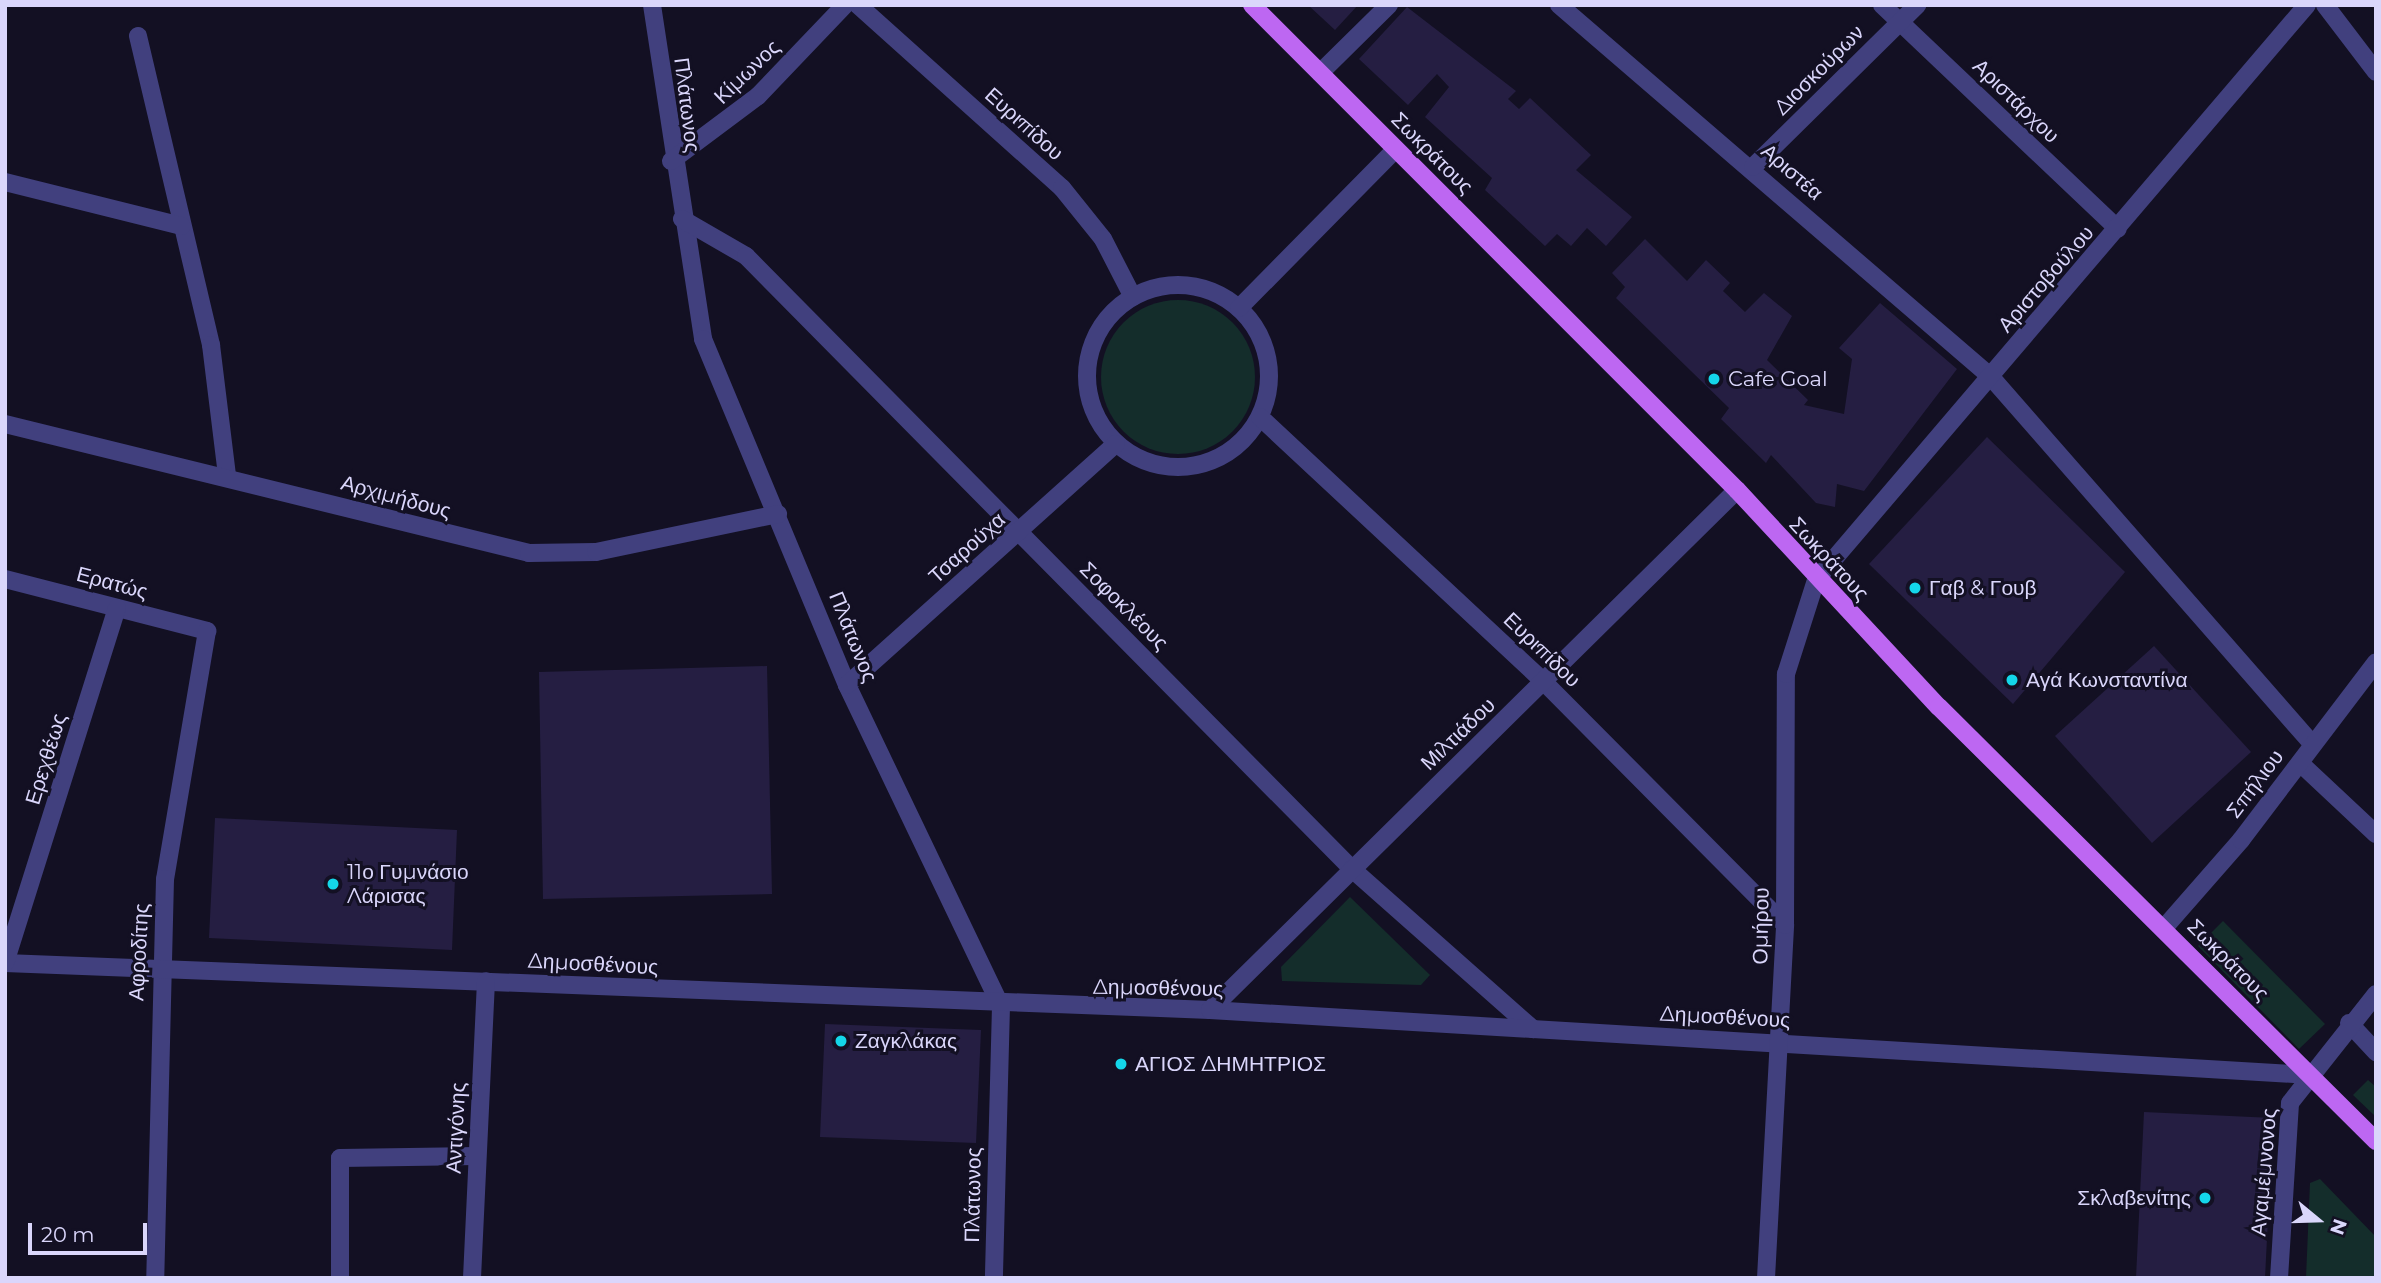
<!DOCTYPE html>
<html>
<head>
<meta charset="utf-8">
<style>
	body { margin:0 }
	#map { position:relative; width:2381px; height:1283px; overflow:hidden; background:#131023; font-family:Montserrat,sans-serif }
	div>[style] { position:absolute }
	[style*='--x'] { left:calc(var(--x)*1px); top:calc(var(--y)*1px); width:calc(var(--w)*1px); rotate:calc(var(--a)*1deg) }
	.green>* { inset:0; background:#142d2b }
	.round { border-radius:50% }
	.building>* { inset:0; background:#251e42 }
	.minor>* { height:18px; margin:-9px; padding:0 9px; transform-origin:9px; border-radius:9px; background:#41407e }
	.minor>.ring { margin:-9px; padding:0; box-sizing:content-box; background:none; border:18px solid #41407e; border-radius:50% }
	.major>* { height:18px; margin:-9px; padding:0 9px; transform-origin:9px; border-radius:9px; background:#bd67f2 }
	.dots>* { width:19px; height:19px; translate:-50% -50%; box-sizing:border-box; border:4px solid #131023; border-radius:50% }
	span { translate:-50% -50%; white-space:nowrap; text-align:center; line-height:1.15; -webkit-text-stroke:6px #131023; paint-order:stroke }
	.street-label { font-size:21px; color:#dad6fb }
	.poi-label { font-size:21px; color:#dad6fb }
	.left { translate:0 -50%; text-align:left }
	.right { translate:-100% -50%; text-align:right }
	.frame { position:absolute; inset:0; border:7px solid #dad6fb; pointer-events:none }
	.north { position:absolute; left:2283px; top:1185px; width:70px; height:70px; -webkit-text-stroke:5px #131023; paint-order:stroke; rotate:109deg; font-size:19px; font-weight:700; line-height:28px; text-align:center; color:#dad6fb }
	.north::after { content:''; display:block; margin:auto; width:24px; height:32px; background:#dad6fb; clip-path:polygon(50% 0,100% 100%,50% 72%,0 100%) }
	.scale { position:absolute; left:28px; top:1223px; width:119px; height:32px; box-sizing:border-box; border:4px solid #dad6fb; border-top:0; padding-left:9px; font-size:21px; line-height:24px; white-space:nowrap; color:#dad6fb; -webkit-text-stroke:5px #131023; paint-order:stroke }
</style>
</head>
<body>
<div id="map">
	<div class="green">
		<i class="round" style="left:1101px;top:300px;width:154px;height:154px"></i>
		<i style="clip-path:polygon(1350px 897px,1430px 975px,1421px 985px,1282px 981px,1281px 967px)"></i>
		<i style="clip-path:polygon(2223px 921px,2325px 1024px,2299px 1049px,2198px 946px)"></i>
		<i style="clip-path:polygon(2368px 1080px,2376px 1087px,2376px 1117px,2353px 1095px)"></i>
		<i style="clip-path:polygon(2320px 1179px,2376px 1237px,2376px 1278px,2306px 1278px,2310px 1183px)"></i>
	</div>
	<div class="building">
		<i style="clip-path:polygon(1308px 5px,1358px 5px,1335px 30px)"></i>
		<i style="clip-path:polygon(1407px 7px,1516px 91px,1508px 99px,1519px 109px,1530px 98px,1591px 155px,1576px 170px,1632px 217px,1606px 246px,1587px 228px,1571px 246px,1557px 234px,1545px 246px,1485px 190px,1492px 178px,1425px 117px,1449px 87px,1437px 74px,1408px 105px,1359px 59px)"></i>
		<i style="clip-path:polygon(1645px 239px,1687px 281px,1706px 260px,1730px 283px,1723px 291px,1745px 312px,1764px 293px,1792px 316px,1767px 360px,1808px 400px,1804px 405px,1844px 414px,1852px 359px,1839px 348px,1880px 303px,1957px 369px,1864px 491px,1837px 484px,1835px 507px,1816px 503px,1771px 455px,1766px 463px,1721px 419px,1729px 408px,1616px 298px,1625px 287px,1612px 273px)"></i>
		<i style="clip-path:polygon(1987px 437px,2125px 572px,2013px 704px,1869px 564px)"></i>
		<i style="clip-path:polygon(2154px 646px,2251px 752px,2152px 843px,2055px 736px)"></i>
		<i style="clip-path:polygon(767px 666px,772px 894px,543px 899px,539px 672px)"></i>
		<i style="clip-path:polygon(215px 818px,457px 830px,452px 950px,209px 938px)"></i>
		<i style="clip-path:polygon(825px 1024px,981px 1030px,976px 1143px,820px 1137px)"></i>
		<i style="clip-path:polygon(2144px 1112px,2273px 1118px,2265px 1278px,2136px 1278px)"></i>
	</div>
	<div class="minor">
		<i style="--x:652;--y:5;--w:338;--a:81.3"></i>
		<i style="--x:703;--y:339;--w:375;--a:67.4"></i>
		<i style="--x:847;--y:685;--w:356;--a:64.4"></i>
		<i style="--x:1001;--y:1006;--w:272;--a:91.5"></i>
		<i style="--x:858;--y:5;--w:274;--a:41.9"></i>
		<i style="--x:1062;--y:188;--w:65;--a:51.2"></i>
		<i style="--x:1103;--y:239;--w:65;--a:62.7"></i>
		<i style="--x:1559;--y:5;--w:570;--a:40.73"></i>
		<i style="--x:1991;--y:377;--w:485;--a:48.8"></i>
		<i style="--x:1882;--y:5;--w:325;--a:43.5"></i>
		<i style="--x:2325;--y:5;--w:84;--a:52.7"></i>
		<i style="--x:138;--y:36;--w:318;--a:76.7"></i>
		<i style="--x:211;--y:345;--w:132;--a:83"></i>
		<i style="--x:1320;--y:73;--w:97;--a:-44.6"></i>
		<i style="--x:671;--y:161;--w:109;--a:-36.8"></i>
		<i style="--x:758;--y:96;--w:126;--a:-46.3"></i>
		<i style="--x:1753;--y:167;--w:231;--a:-44.6"></i>
		<i style="--x:5;--y:182;--w:182;--a:14"></i>
		<i style="--x:682;--y:219;--w:74;--a:30"></i>
		<i style="--x:746;--y:256;--w:862;--a:45.33"></i>
		<i style="--x:1352;--y:869;--w:242;--a:41.5"></i>
		<i class="ring" style="left:1087px;top:285px;width:164px;height:164px"></i>
		<i style="--x:1239;--y:308;--w:223;--a:-45.4"></i>
		<i style="--x:1260;--y:417;--w:388;--a:43"></i>
		<i style="--x:1544;--y:682;--w:342;--a:45.2"></i>
		<i style="--x:5;--y:424;--w:540;--a:13.83"></i>
		<i style="--x:529;--y:553;--w:67;--a:-0.9"></i>
		<i style="--x:596;--y:552;--w:186;--a:-11.8"></i>
		<i style="--x:5;--y:579;--w:209;--a:14.4"></i>
		<i style="--x:207;--y:631;--w:252;--a:99.6"></i>
		<i style="--x:165;--y:879;--w:399;--a:91.4"></i>
		<i style="--x:847;--y:685;--w:361;--a:-41.9"></i>
		<i style="--x:2300;--y:763;--w:104;--a:43.1"></i>
		<i style="--x:2164;--y:928;--w:117;--a:-48.8"></i>
		<i style="--x:2241;--y:840;--w:223;--a:-52.8"></i>
		<i style="--x:5;--y:963;--w:1206;--a:2.23"></i>
		<i style="--x:1210;--y:1010;--w:1102;--a:3.38"></i>
		<i style="--x:5;--y:963;--w:372;--a:-72.5"></i>
		<i style="--x:1210;--y:1010;--w:740;--a:-44.62"></i>
		<i style="--x:2349;--y:1023;--w:40;--a:47"></i>
		<i style="--x:340;--y:1278;--w:120;--a:-90"></i>
		<i style="--x:340;--y:1158;--w:137;--a:-0.8"></i>
		<i style="--x:472;--y:1278;--w:297;--a:-87.3"></i>
		<i style="--x:1766;--y:1278;--w:354;--a:-86.9"></i>
		<i style="--x:1785;--y:925;--w:251;--a:-89.8"></i>
		<i style="--x:1786;--y:674;--w:99;--a:-72.3"></i>
		<i style="--x:1816;--y:580;--w:756;--a:-49.51"></i>
		<i style="--x:2279;--y:1278;--w:175;--a:-86.4"></i>
		<i style="--x:2290;--y:1103;--w:139;--a:-51.7"></i>
	</div>
	<div class="major">
		<i style="--x:1252;--y:5;--w:686;--a:45"></i>
		<i style="--x:1737;--y:490;--w:296;--a:47.1"></i>
		<i style="--x:1939;--y:707;--w:616;--a:44.8"></i>
	</div>
	<div class="dots">
		<i style="left:1714px;top:379px;background:#14d6e9"></i>
		<i style="left:1915px;top:588px;background:#14d6e9"></i>
		<i style="left:2012px;top:680px;background:#14d6e9"></i>
		<i style="left:333px;top:884px;background:#14d6e9"></i>
		<i style="left:841px;top:1041px;background:#14d6e9"></i>
		<i style="left:1121px;top:1064px;background:#14d6e9"></i>
		<i style="left:2205px;top:1198px;background:#14d6e9"></i>
	</div>
	<div class="street-label">
		<span style="left:1819px;top:70px;rotate:-45deg">Διοσκούρων</span>
		<span style="left:747px;top:72px;rotate:-44deg">Κίμωνος</span>
		<span style="left:2016px;top:101px;rotate:44deg">Αριστάρχου</span>
		<span style="left:687px;top:105px;rotate:83deg">Πλάτωνος</span>
		<span style="left:1024px;top:124px;rotate:42deg">Ευριπίδου</span>
		<span style="left:1432px;top:153px;rotate:45deg">Σωκράτους</span>
		<span style="left:1792px;top:172px;rotate:41deg">Αριστέα</span>
		<span style="left:2046px;top:279px;rotate:-49deg">Αριστοβούλου</span>
		<span style="left:396px;top:497px;rotate:15deg">Αρχιμήδους</span>
		<span style="left:967px;top:548px;rotate:-42deg">Τσαρούχα</span>
		<span style="left:1829px;top:559px;rotate:47deg">Σωκράτους</span>
		<span style="left:112px;top:583px;rotate:15deg">Ερατώς</span>
		<span style="left:1124px;top:606px;rotate:45deg">Σοφοκλέους</span>
		<span style="left:853px;top:637px;rotate:68deg">Πλάτωνος</span>
		<span style="left:1542px;top:650px;rotate:44deg">Ευριπίδου</span>
		<span style="left:1458px;top:734px;rotate:-44deg">Μιλτιάδου</span>
		<span style="left:46px;top:759px;rotate:-73deg">Ερεχθέως</span>
		<span style="left:2255px;top:784px;rotate:-53deg">Σπήλιου</span>
		<span style="left:1761px;top:926px;rotate:-89deg">Ομήρου</span>
		<span style="left:139px;top:952px;rotate:-87deg">Αφροδίτης</span>
		<span style="left:2228px;top:960px;rotate:45deg">Σωκράτους</span>
		<span style="left:593px;top:964px;rotate:3deg">Δημοσθένους</span>
		<span style="left:1158px;top:988px;rotate:1deg">Δημοσθένους</span>
		<span style="left:1725px;top:1017px;rotate:3deg">Δημοσθένους</span>
		<span style="left:456px;top:1128px;rotate:-87deg">Αντιγόνης</span>
		<span style="left:2264px;top:1172px;rotate:-85deg">Αγαμέμνονος</span>
		<span style="left:973px;top:1195px;rotate:-89deg">Πλάτωνος</span>
	</div>
	<div class="poi-label">
		<span class="left" style="left:1728px;top:379px">Cafe Goal</span>
		<span class="left" style="left:1929px;top:588px">Γαβ &amp; Γουβ</span>
		<span class="left" style="left:2026px;top:680px">Αγά Κωνσταντίνα</span>
		<span class="left" style="left:347px;top:884px">11ο Γυμνάσιο<br>Λάρισας</span>
		<span class="left" style="left:855px;top:1041px">Ζαγκλάκας</span>
		<span class="left" style="left:1135px;top:1064px">ΑΓΙΟΣ ΔΗΜΗΤΡΙΟΣ</span>
		<span class="right" style="left:2191px;top:1198px">Σκλαβενίτης</span>
	</div>
	<div class="frame"></div>
	<div class="north">N</div>
	<div class="scale">20 m</div>
</div>
</body>
</html>
